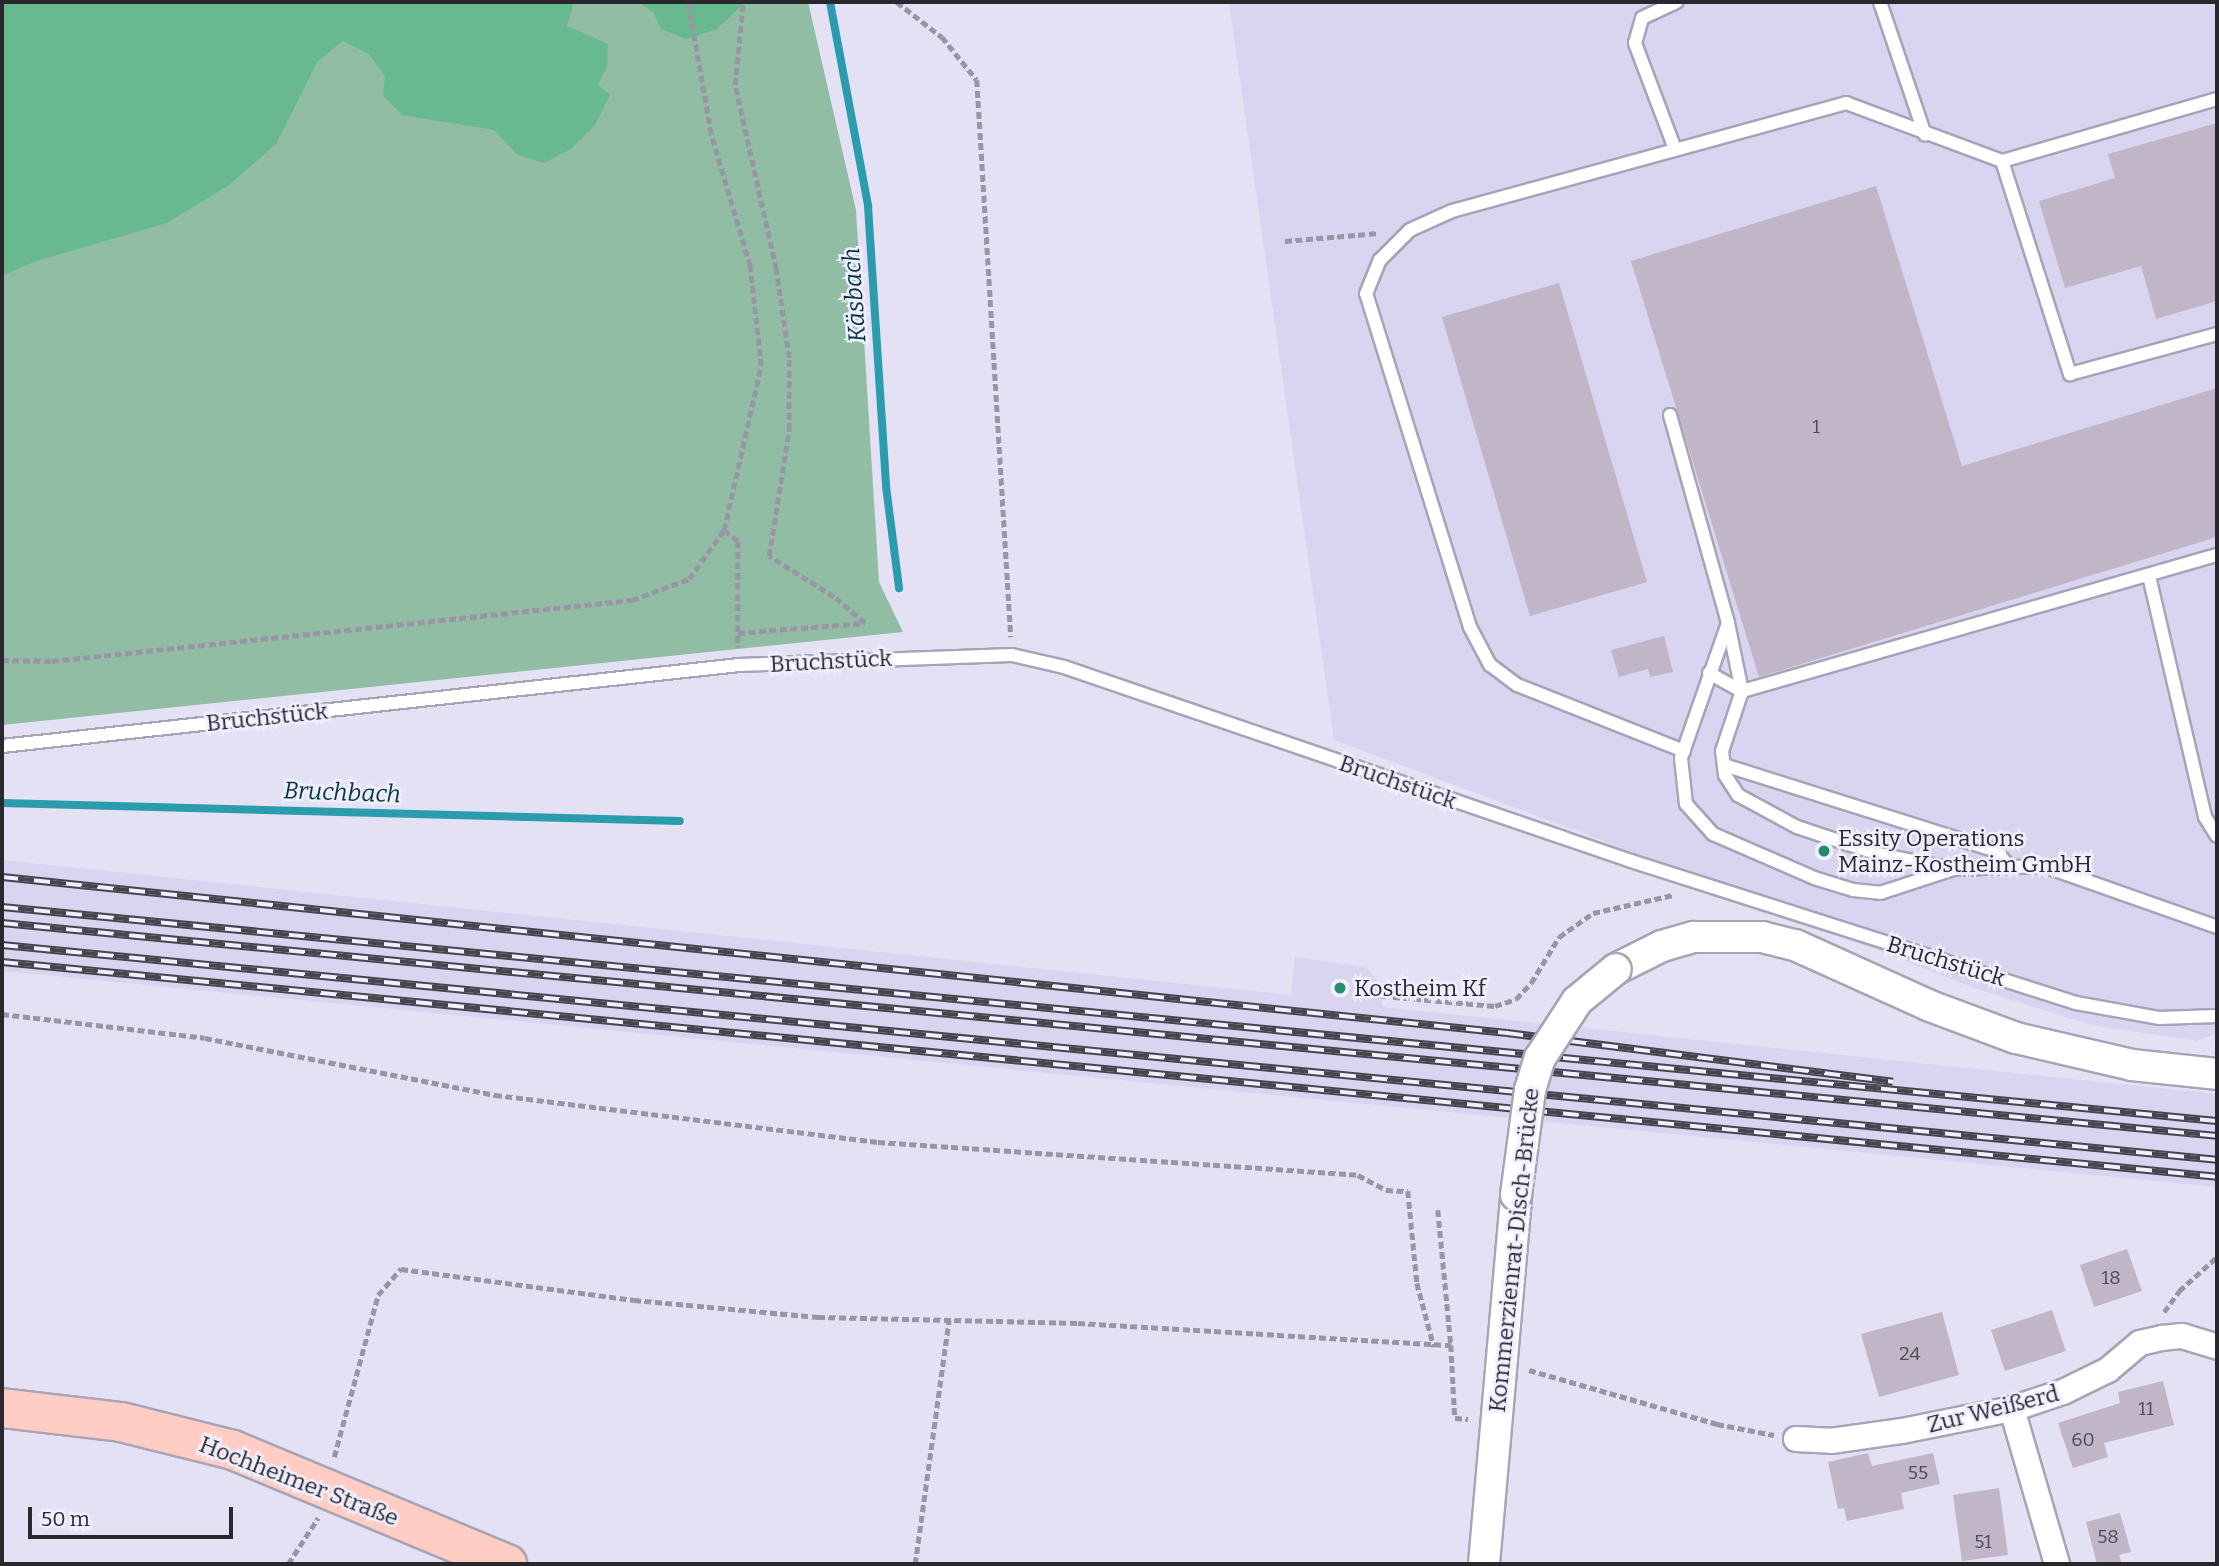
<!DOCTYPE html>
<html>
<head>
<meta charset="utf-8">
<style>
	body { margin:0 }
	#map { position:relative; width:2219px; height:1566px; overflow:hidden; background:#e4e1f5; font-family:Bitter,serif }
	div>[style] { position:absolute }
	[style*='--x'] { left:calc(var(--x)*1px); top:calc(var(--y)*1px); width:calc(var(--w)*1px); rotate:calc(var(--a)*1deg) }
	.built>* { inset:0; background:#d9d4ef }
	.green>* { inset:0; background:#90bda4 }
	.forest>* { inset:0; background:#69b990 }
	.stream>* { height:8px; margin:-4px; padding:0 4px; transform-origin:4px; border-radius:4px; background:#2a9cad }
	.building>* { inset:0; background:#c0b6c7 }
	.path>* { height:4.5px; margin-top:-2.25px; transform-origin:0; background:repeating-linear-gradient(90deg,#9896a5 0 7px,transparent 0 10.5px) }
	.roads { filter:drop-shadow(2px 0 #a7a4b6) drop-shadow(-2px 0 #a7a4b6) drop-shadow(0 2px #a7a4b6) drop-shadow(0 -2px #a7a4b6) }
	.service>* { height:12px; margin:-6px; padding:0 6px; transform-origin:6px; border-radius:6px; background:#fff }
	.minor>* { height:24px; margin:-12px; padding:0 12px; transform-origin:12px; border-radius:12px; background:#fff }
	.tertiary>* { height:30px; margin:-15px; padding:0 15px; transform-origin:15px; border-radius:15px; background:#fff }
	.primary>* { height:38px; margin:-19px; padding:0 19px; transform-origin:19px; border-radius:19px; background:#ffcdc3 }
	.rail>* { height:8px; margin-top:-4px; transform-origin:0; background:repeating-linear-gradient(90deg,#f1efff 0 16px,#46454e 0 32px); box-sizing:border-box; border-block:2px solid #46454e }
	.bridges { filter:drop-shadow(2px 0 #a7a4b6) drop-shadow(-2px 0 #a7a4b6) drop-shadow(0 2px #a7a4b6) drop-shadow(0 -2px #a7a4b6) }
	.tertiary-bridge>* { height:30px; margin:-15px; padding:0 15px; transform-origin:15px; border-radius:15px; background:#fff }
	.dots>* { width:19px; height:19px; translate:-50% -50%; box-sizing:border-box; border:4px solid #f1efff; border-radius:50% }
	span { translate:-50% -50%; white-space:nowrap; text-align:center; line-height:1.15; -webkit-text-stroke:5px #f1efff; paint-order:stroke }
	.number-label { font-size:19px; color:#4f4c55 }
	.number-label span { -webkit-text-stroke-width:0 }
	.street-label { font-size:23px; color:#29282f }
	.poi-label { font-size:23px; color:#29282f }
	.left { translate:0 -50%; text-align:left }
	.water-label { font-size:24px; color:#04383f; font-style:italic }
	.frame { position:absolute; inset:0; border:4px solid #29282f; pointer-events:none }
	.scale { position:absolute; left:28px; top:1507px; width:205px; height:32px; box-sizing:border-box; border:4px solid #29282f; border-top:0; padding-left:9px; font-size:21px; line-height:24px; white-space:nowrap; color:#29282f; -webkit-text-stroke:5px #f1efff; paint-order:stroke }
</style>
</head>
<body>
<div id="map">
	<div class="built">
		<i style="clip-path:polygon(1229px 2px,2217px 2px,2217px 1033px,2197px 1041px,2091px 1025px,1977px 989px,1861px 944px,1712px 896px,1599px 839px,1334px 740px)"></i>
		<i style="clip-path:polygon(2px 860px,1291px 995px,1295px 957px,1366px 967px,1382px 987px,1382px 1007px,2217px 1094px,2217px 1187px,2px 971px)"></i>
	</div>
	<div class="green">
		<i style="clip-path:polygon(2px 2px,808px 2px,856px 210px,879px 582px,903px 632px,2px 725px)"></i>
	</div>
	<div class="forest">
		<i style="clip-path:polygon(2px 2px,574px 2px,567px 26px,608px 44px,607px 67px,598px 85px,610px 95px,595px 125px,571px 149px,544px 163px,518px 155px,494px 130px,402px 115px,383px 95px,385px 76px,369px 54px,343px 41px,318px 61px,276px 144px,229px 185px,167px 223px,33px 262px,2px 276px)"></i>
		<i style="clip-path:polygon(639px 2px,745px 2px,717px 29px,686px 39px,661px 29px,653px 12px)"></i>
	</div>
	<div class="stream">
		<i style="--x:830;--y:2;--w:208;--a:79.4"></i>
		<i style="--x:868;--y:206;--w:281;--a:86.3"></i>
		<i style="--x:886;--y:486;--w:103;--a:82.7"></i>
		<i style="--x:2;--y:803;--w:678;--a:1.52"></i>
	</div>
	<div class="building">
		<i style="clip-path:polygon(2217px 123px,2217px 301px,2156px 319px,2141px 266px,2065px 288px,2039px 201px,2115px 178px,2108px 154px)"></i>
		<i style="clip-path:polygon(1876px 186px,1962px 466px,2217px 388px,2217px 537px,1759px 677px,1631px 261px)"></i>
		<i style="clip-path:polygon(1559px 283px,1647px 582px,1530px 616px,1442px 317px)"></i>
		<i style="clip-path:polygon(1664px 636px,1673px 672px,1650px 677px,1648px 669px,1619px 677px,1611px 650px)"></i>
		<i style="clip-path:polygon(2127px 1249px,2142px 1291px,2094px 1307px,2080px 1265px)"></i>
		<i style="clip-path:polygon(2052px 1310px,2066px 1351px,2005px 1371px,1991px 1330px)"></i>
		<i style="clip-path:polygon(1942px 1312px,1959px 1375px,1879px 1397px,1861px 1334px)"></i>
		<i style="clip-path:polygon(2163px 1381px,2174px 1425px,2104px 1443px,2108px 1457px,2073px 1468px,2058px 1423px,2120px 1403px,2118px 1392px)"></i>
		<i style="clip-path:polygon(1868px 1453px,1872px 1466px,1933px 1453px,1940px 1484px,1901px 1493px,1904px 1509px,1847px 1521px,1844px 1508px,1838px 1509px,1828px 1462px)"></i>
		<i style="clip-path:polygon(1999px 1488px,2008px 1555px,1962px 1561px,1953px 1495px)"></i>
		<i style="clip-path:polygon(2120px 1513px,2131px 1552px,2119px 1555px,2122px 1564px,2097px 1564px,2086px 1522px)"></i>
	</div>
	<div class="path">
		<i style="--x:897;--y:2;--w:57;--a:37.9"></i>
		<i style="--x:942;--y:37;--w:55;--a:50.9"></i>
		<i style="--x:977;--y:80;--w:558;--a:86.51"></i>
		<i style="--x:1285;--y:241;--w:94;--a:-4.9"></i>
		<i style="--x:724;--y:530;--w:18;--a:38"></i>
		<i style="--x:738;--y:541;--w:106;--a:90"></i>
		<i style="--x:738;--y:633;--w:127;--a:-4.5"></i>
		<i style="--x:865;--y:623;--w:40;--a:-140"></i>
		<i style="--x:834;--y:597;--w:77;--a:-147.8"></i>
		<i style="--x:769;--y:556;--w:128;--a:-81"></i>
		<i style="--x:789;--y:430;--w:72;--a:-90"></i>
		<i style="--x:789;--y:358;--w:90;--a:-98.3"></i>
		<i style="--x:776;--y:269;--w:189;--a:-102.6"></i>
		<i style="--x:735;--y:85;--w:83;--a:-84.5"></i>
		<i style="--x:2;--y:660;--w:50;--a:1.1"></i>
		<i style="--x:52;--y:661;--w:583;--a:-6"></i>
		<i style="--x:632;--y:600;--w:61;--a:-20.2"></i>
		<i style="--x:689;--y:579;--w:60;--a:-54.5"></i>
		<i style="--x:724;--y:530;--w:168;--a:-77.3"></i>
		<i style="--x:761;--y:366;--w:101;--a:-96.3"></i>
		<i style="--x:750;--y:266;--w:138;--a:-106.5"></i>
		<i style="--x:711;--y:134;--w:134;--a:-99.9"></i>
		<i style="--x:1372;--y:995;--w:123;--a:5.1"></i>
		<i style="--x:1495;--y:1006;--w:22;--a:-18"></i>
		<i style="--x:1516;--y:999;--w:22;--a:-47"></i>
		<i style="--x:1531;--y:983;--w:54;--a:-58.7"></i>
		<i style="--x:1559;--y:937;--w:42;--a:-35.2"></i>
		<i style="--x:1593;--y:913;--w:82;--a:-12.7"></i>
		<i style="--x:2;--y:1014;--w:204;--a:6.7"></i>
		<i style="--x:205;--y:1038;--w:296;--a:11.1"></i>
		<i style="--x:495;--y:1095;--w:386;--a:7"></i>
		<i style="--x:878;--y:1142;--w:481;--a:3.9"></i>
		<i style="--x:1358;--y:1175;--w:32;--a:28"></i>
		<i style="--x:1386;--y:1190;--w:22;--a:3"></i>
		<i style="--x:1408;--y:1191;--w:92;--a:84.4"></i>
		<i style="--x:1417;--y:1283;--w:66;--a:75.1"></i>
		<i style="--x:1438;--y:1210;--w:136;--a:84.5"></i>
		<i style="--x:2164;--y:1312;--w:26;--a:-54"></i>
		<i style="--x:2179;--y:1291;--w:51;--a:-41.8"></i>
		<i style="--x:1529;--y:1370;--w:196;--a:16"></i>
		<i style="--x:1717;--y:1424;--w:58;--a:10.9"></i>
		<i style="--x:334;--y:1457;--w:168;--a:-74.8"></i>
		<i style="--x:378;--y:1295;--w:35;--a:-49"></i>
		<i style="--x:401;--y:1269;--w:235;--a:7.6"></i>
		<i style="--x:634;--y:1300;--w:185;--a:5.3"></i>
		<i style="--x:818;--y:1317;--w:260;--a:1.3"></i>
		<i style="--x:1078;--y:1323;--w:374;--a:3.4"></i>
		<i style="--x:1451;--y:1345;--w:73;--a:86.9"></i>
		<i style="--x:1455;--y:1418;--w:13;--a:4"></i>
		<i style="--x:288;--y:1564;--w:55;--a:-56.9"></i>
		<i style="--x:915;--y:1564;--w:246;--a:-82.1"></i>
	</div>
	<div class="roads">
		<div class="service">
			<i style="--x:1880;--y:2;--w:140;--a:71.3"></i>
			<i style="--x:1675;--y:149;--w:113;--a:-110.7"></i>
			<i style="--x:1635;--y:43;--w:26;--a:-74"></i>
			<i style="--x:1642;--y:18;--w:38;--a:-25"></i>
			<i style="--x:2002;--y:161;--w:224;--a:-16.1"></i>
			<i style="--x:1670;--y:415;--w:216;--a:74.4"></i>
			<i style="--x:1728;--y:623;--w:69;--a:78.4"></i>
			<i style="--x:1742;--y:691;--w:63;--a:108.4"></i>
			<i style="--x:1722;--y:751;--w:24;--a:83"></i>
			<i style="--x:1725;--y:775;--w:24;--a:57"></i>
			<i style="--x:1738;--y:795;--w:67;--a:28.5"></i>
			<i style="--x:1797;--y:827;--w:85;--a:18.4"></i>
			<i style="--x:1878;--y:854;--w:70;--a:11.5"></i>
			<i style="--x:2149;--y:576;--w:247;--a:76.9"></i>
			<i style="--x:2205;--y:817;--w:22;--a:58"></i>
			<i style="--x:1728;--y:623;--w:143;--a:109.2"></i>
			<i style="--x:1681;--y:758;--w:46;--a:83.8"></i>
			<i style="--x:1686;--y:804;--w:40;--a:48"></i>
			<i style="--x:1713;--y:834;--w:110;--a:23.5"></i>
			<i style="--x:1814;--y:878;--w:41;--a:17.1"></i>
			<i style="--x:1853;--y:890;--w:27;--a:6"></i>
			<i style="--x:1880;--y:893;--w:78;--a:-18"></i>
			<i style="--x:1954;--y:869;--w:90;--a:-1.9"></i>
			<i style="--x:2044;--y:866;--w:183;--a:19.4"></i>
			<i style="--x:1709;--y:673;--w:38;--a:29"></i>
			<i style="--x:1742;--y:691;--w:494;--a:-16"></i>
			<i style="--x:2;--y:746;--w:741;--a:-6.27"></i>
			<i style="--x:739;--y:665;--w:273;--a:-2.1"></i>
			<i style="--x:1012;--y:655;--w:53;--a:13"></i>
			<i style="--x:1064;--y:667;--w:599;--a:18.89"></i>
			<i style="--x:1631;--y:861;--w:467;--a:17.7"></i>
			<i style="--x:2076;--y:1003;--w:84;--a:10.2"></i>
			<i style="--x:2159;--y:1018;--w:58;--a:-2"></i>
			<i style="--x:1684;--y:751;--w:180;--a:-158.4"></i>
			<i style="--x:1517;--y:685;--w:34;--a:-143"></i>
			<i style="--x:1490;--y:665;--w:43;--a:-117.8"></i>
			<i style="--x:1470;--y:627;--w:349;--a:-107.3"></i>
			<i style="--x:1366;--y:294;--w:37;--a:-68"></i>
			<i style="--x:1380;--y:260;--w:42;--a:-45"></i>
			<i style="--x:1410;--y:230;--w:46;--a:-24.3"></i>
			<i style="--x:1452;--y:211;--w:409;--a:-15.3"></i>
			<i style="--x:1846;--y:103;--w:166;--a:20.4"></i>
			<i style="--x:2002;--y:161;--w:224;--a:72.3"></i>
			<i style="--x:2070;--y:374;--w:152;--a:-15.2"></i>
			<i style="--x:1724;--y:765;--w:286;--a:17.5"></i>
			<i style="--x:1997;--y:851;--w:19;--a:54"></i>
		</div>
		<div class="minor">
			<i style="--x:2012;--y:1409;--w:161;--a:73.8"></i>
			<i style="--x:1796;--y:1439;--w:35;--a:3"></i>
			<i style="--x:1831;--y:1441;--w:72;--a:-8"></i>
			<i style="--x:1902;--y:1431;--w:112;--a:-11.3"></i>
			<i style="--x:2012;--y:1409;--w:54;--a:-18.4"></i>
			<i style="--x:2063;--y:1392;--w:50;--a:-26.1"></i>
			<i style="--x:2108;--y:1370;--w:42;--a:-40.2"></i>
			<i style="--x:2140;--y:1343;--w:23;--a:-13"></i>
			<i style="--x:2162;--y:1338;--w:20;--a:-6"></i>
			<i style="--x:2182;--y:1336;--w:37;--a:17"></i>
		</div>
		<div class="tertiary">
			<i style="--x:1616;--y:969;--w:51;--a:-26.6"></i>
			<i style="--x:1662;--y:946;--w:33;--a:-16"></i>
			<i style="--x:1694;--y:937;--w:68;--a:0"></i>
			<i style="--x:1762;--y:937;--w:34;--a:14"></i>
			<i style="--x:1795;--y:945;--w:148;--a:24.3"></i>
			<i style="--x:1930;--y:1006;--w:92;--a:20.4"></i>
			<i style="--x:2016;--y:1038;--w:119;--a:13.1"></i>
			<i style="--x:2132;--y:1065;--w:85;--a:6"></i>
			<i style="--x:1484;--y:1564;--w:370;--a:-85"></i>
		</div>
		<div class="primary">
			<i style="--x:2;--y:1408;--w:120;--a:6.7"></i>
			<i style="--x:121;--y:1422;--w:115;--a:14"></i>
			<i style="--x:233;--y:1450;--w:297;--a:22.6"></i>
		</div>
	</div>
	<div class="rail">
		<i style="--x:2;--y:877;--w:1513;--a:5.92"></i>
		<i style="--x:1507;--y:1033;--w:389;--a:7.2"></i>
		<i style="--x:2;--y:907;--w:2225;--a:5.52"></i>
		<i style="--x:2;--y:923;--w:2225;--a:5.49"></i>
		<i style="--x:2;--y:945;--w:2225;--a:5.54"></i>
		<i style="--x:2;--y:962;--w:2225;--a:5.54"></i>
	</div>
	<div class="bridges">
		<div class="tertiary-bridge">
			<i style="--x:1516;--y:1195;--w:106;--a:-82.4"></i>
			<i style="--x:1530;--y:1090;--w:34;--a:-73"></i>
			<i style="--x:1540;--y:1058;--w:68;--a:-57"></i>
			<i style="--x:1577;--y:1001;--w:50;--a:-39.4"></i>
		</div>
	</div>
	<div class="dots">
		<i style="left:1824px;top:851px;background:#248e6c"></i>
		<i style="left:1340px;top:988px;background:#248e6c"></i>
	</div>
	<div class="number-label">
		<span style="left:1816px;top:427px">1</span>
		<span style="left:2111px;top:1278px">18</span>
		<span style="left:1910px;top:1354px">24</span>
		<span style="left:2146px;top:1409px">11</span>
		<span style="left:2083px;top:1440px">60</span>
		<span style="left:1918px;top:1473px">55</span>
		<span style="left:2108px;top:1537px">58</span>
		<span style="left:1983px;top:1542px">51</span>
	</div>
	<div class="street-label">
		<span style="left:831px;top:661px;rotate:-3deg">Bruchstück</span>
		<span style="left:267px;top:717px;rotate:-6deg">Bruchstück</span>
		<span style="left:1398px;top:782px;rotate:19deg">Bruchstück</span>
		<span style="left:1946px;top:961px;rotate:17deg">Bruchstück</span>
		<span style="left:1514px;top:1250px;rotate:-84deg">Kommerzienrat-Disch-Brücke</span>
		<span style="left:1993px;top:1409px;rotate:-14deg">Zur Weißerd</span>
		<span style="left:299px;top:1481px;rotate:21deg">Hochheimer Straße</span>
	</div>
	<div class="poi-label">
		<span class="left" style="left:1838px;top:851px">Essity Operations<br>Mainz-Kostheim GmbH</span>
		<span class="left" style="left:1354px;top:988px">Kostheim Kf</span>
	</div>
	<div class="water-label">
		<span style="left:855px;top:295px;rotate:-94deg">Käsbach</span>
		<span style="left:342px;top:793px;rotate:2deg">Bruchbach</span>
	</div>
	<div class="frame"></div>
	<div class="scale">50 m</div>
</div>
</body>
</html>
